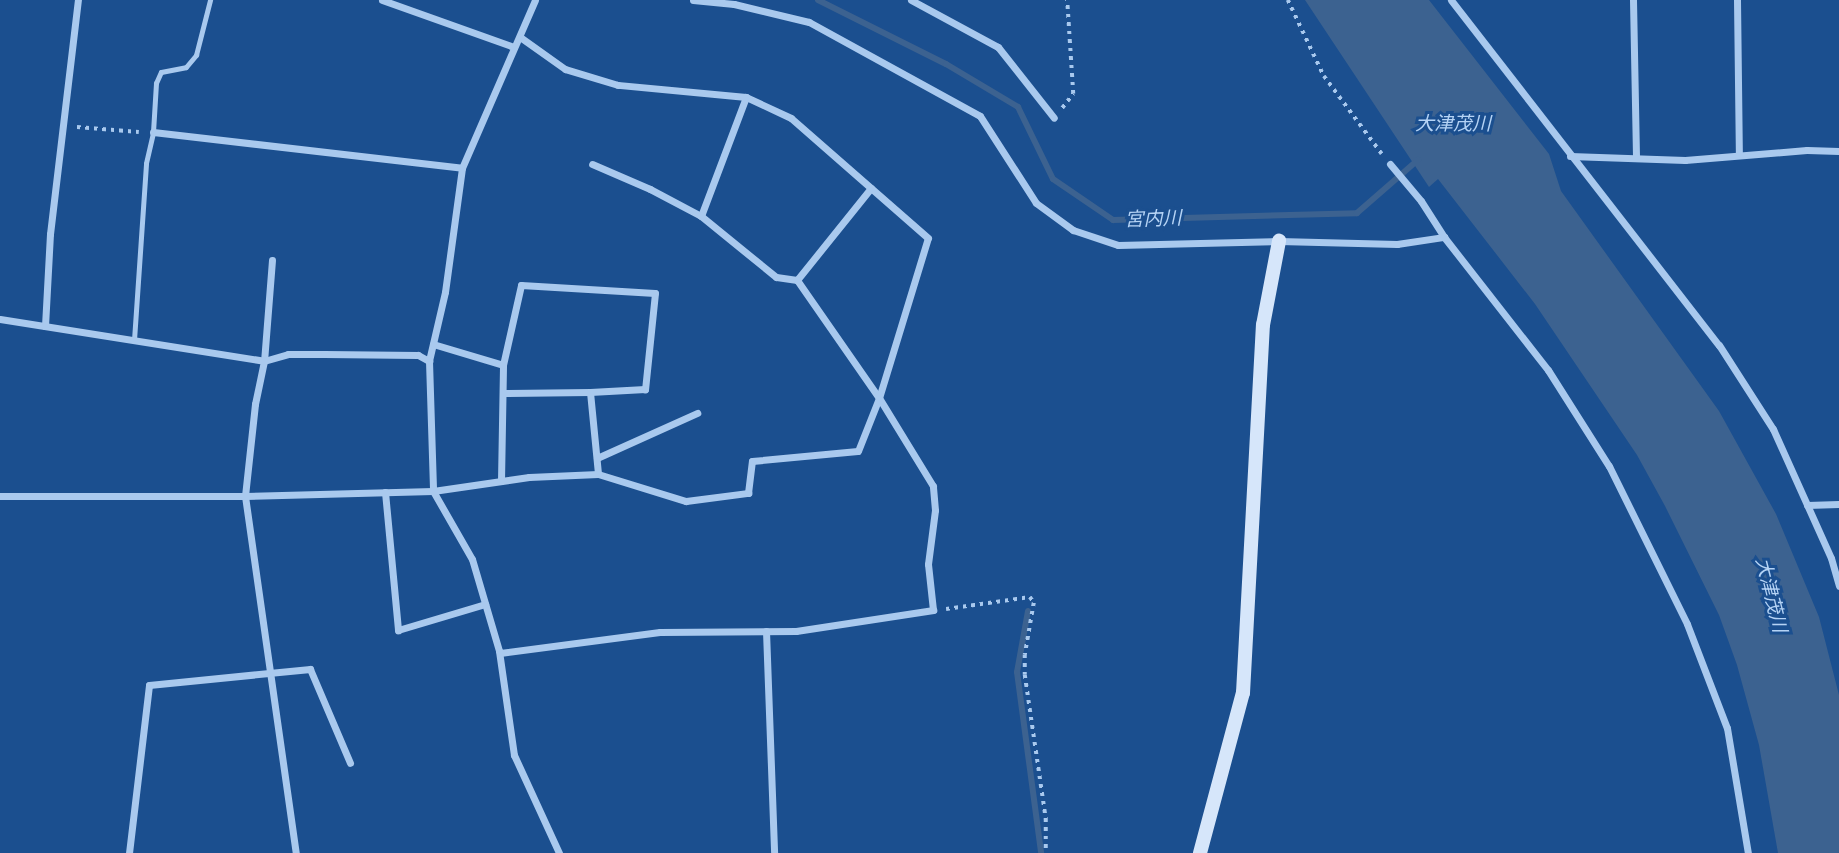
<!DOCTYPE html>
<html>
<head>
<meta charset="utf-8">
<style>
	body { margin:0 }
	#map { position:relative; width:1839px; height:853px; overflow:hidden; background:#1b4f8f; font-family:Ubuntu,"Noto Sans JP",sans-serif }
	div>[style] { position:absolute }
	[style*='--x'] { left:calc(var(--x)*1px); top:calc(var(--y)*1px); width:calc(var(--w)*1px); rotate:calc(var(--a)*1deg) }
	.water>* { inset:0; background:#3c6290 }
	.stream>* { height:6px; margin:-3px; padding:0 3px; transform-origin:3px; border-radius:3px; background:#3c6290 }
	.path>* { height:3.5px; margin-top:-1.75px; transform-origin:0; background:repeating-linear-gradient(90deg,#a9c9ee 0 3.5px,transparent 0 8.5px) }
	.lane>* { height:5px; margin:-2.5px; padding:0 2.5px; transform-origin:2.5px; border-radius:2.5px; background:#a9c9ee }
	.street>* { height:7px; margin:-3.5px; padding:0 3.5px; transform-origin:3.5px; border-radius:3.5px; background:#a9c9ee }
	.secondary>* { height:14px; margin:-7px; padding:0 7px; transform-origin:7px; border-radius:7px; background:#d6e6fa }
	span { translate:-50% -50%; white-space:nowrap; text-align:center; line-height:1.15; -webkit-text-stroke:6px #1b4f8f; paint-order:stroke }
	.water-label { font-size:19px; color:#b5d3f5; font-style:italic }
</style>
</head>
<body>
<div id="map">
	<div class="water">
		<i style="clip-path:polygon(1305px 0,1429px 0,1549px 154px,1561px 191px,1719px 411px,1776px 514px,1819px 617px,1839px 695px,1839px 853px,1778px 853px,1759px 745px,1737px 665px,1719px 615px,1665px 506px,1637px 455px,1535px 304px,1438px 179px,1429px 187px)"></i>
	</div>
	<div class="stream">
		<i style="--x:818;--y:0;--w:143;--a:26.6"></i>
		<i style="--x:946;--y:64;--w:84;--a:30.8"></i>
		<i style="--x:1018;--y:107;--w:80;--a:64.1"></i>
		<i style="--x:1053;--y:179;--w:73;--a:34.3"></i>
		<i style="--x:1113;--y:220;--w:244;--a:-1.6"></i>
		<i style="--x:1357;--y:213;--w:81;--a:-41"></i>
		<i style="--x:1028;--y:611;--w:62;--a:100.2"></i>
		<i style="--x:1017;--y:672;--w:183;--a:82.4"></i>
	</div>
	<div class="path">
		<i style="--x:1288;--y:0;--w:84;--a:64.7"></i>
		<i style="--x:1324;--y:76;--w:97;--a:53.4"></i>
		<i style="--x:1062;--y:108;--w:18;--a:-52"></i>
		<i style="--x:1073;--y:94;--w:94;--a:-93.7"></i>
		<i style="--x:77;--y:127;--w:62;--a:4.6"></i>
		<i style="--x:946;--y:609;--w:85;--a:-8.1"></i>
		<i style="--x:1030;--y:597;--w:7;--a:56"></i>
		<i style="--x:1034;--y:603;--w:53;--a:99.8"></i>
		<i style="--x:1025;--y:655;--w:20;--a:90"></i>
		<i style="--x:1025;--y:675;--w:146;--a:81.7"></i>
		<i style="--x:1046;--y:819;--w:34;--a:90"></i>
	</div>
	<div class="lane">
		<i style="--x:134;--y:340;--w:177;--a:-86.1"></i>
		<i style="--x:146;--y:163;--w:32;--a:-77"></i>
		<i style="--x:153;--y:132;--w:49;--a:-86.5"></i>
		<i style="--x:156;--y:83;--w:12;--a:-66"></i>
		<i style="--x:161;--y:72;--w:25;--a:-11"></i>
		<i style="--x:186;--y:67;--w:16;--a:-50"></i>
		<i style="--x:196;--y:55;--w:57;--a:-75.7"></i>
	</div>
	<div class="street">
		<i style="--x:382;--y:0;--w:140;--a:19.6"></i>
		<i style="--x:535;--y:0;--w:183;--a:113.5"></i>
		<i style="--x:462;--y:168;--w:125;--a:97.8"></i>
		<i style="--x:445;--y:292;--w:71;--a:103.1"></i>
		<i style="--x:429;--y:361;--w:130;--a:88.2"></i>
		<i style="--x:433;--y:491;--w:78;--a:60.2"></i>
		<i style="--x:472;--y:559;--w:96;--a:73.6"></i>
		<i style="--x:499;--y:651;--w:105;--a:81.8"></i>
		<i style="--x:514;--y:755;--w:108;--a:65.3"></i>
		<i style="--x:693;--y:0;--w:41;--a:5.6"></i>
		<i style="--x:734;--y:4;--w:77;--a:13.5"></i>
		<i style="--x:809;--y:22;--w:195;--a:28.8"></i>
		<i style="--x:980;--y:116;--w:103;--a:57.2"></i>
		<i style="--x:1036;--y:203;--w:46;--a:36.1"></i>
		<i style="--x:1073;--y:230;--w:47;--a:18.4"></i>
		<i style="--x:1118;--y:245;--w:161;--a:-1.4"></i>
		<i style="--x:1279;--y:241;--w:118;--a:1.5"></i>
		<i style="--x:1397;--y:244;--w:48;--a:-8.5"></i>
		<i style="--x:911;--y:0;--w:99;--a:28.4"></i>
		<i style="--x:998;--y:47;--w:90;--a:51.7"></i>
		<i style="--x:1451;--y:0;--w:437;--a:52.2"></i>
		<i style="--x:1719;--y:345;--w:100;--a:57.3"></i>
		<i style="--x:1773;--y:429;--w:141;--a:65.8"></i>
		<i style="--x:1831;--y:558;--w:29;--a:74"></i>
		<i style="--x:1633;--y:0;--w:158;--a:88.9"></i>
		<i style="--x:1737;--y:0;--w:155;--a:89.3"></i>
		<i style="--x:153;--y:132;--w:311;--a:6.6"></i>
		<i style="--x:1570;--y:156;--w:115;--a:2"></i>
		<i style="--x:1685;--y:160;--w:122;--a:-4.7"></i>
		<i style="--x:1807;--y:150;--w:32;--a:2"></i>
		<i style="--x:1390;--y:164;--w:48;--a:50"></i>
		<i style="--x:1421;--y:201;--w:43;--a:57.4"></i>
		<i style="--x:1444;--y:237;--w:169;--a:52"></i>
		<i style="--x:1548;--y:370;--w:114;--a:57.6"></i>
		<i style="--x:1609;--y:466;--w:176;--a:63.7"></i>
		<i style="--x:1687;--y:624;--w:111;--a:69"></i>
		<i style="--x:1727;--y:728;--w:127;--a:80.5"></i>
		<i style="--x:701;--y:216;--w:127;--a:-69.3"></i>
		<i style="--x:272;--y:260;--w:101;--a:94.5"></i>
		<i style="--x:264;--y:361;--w:44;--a:101.8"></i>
		<i style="--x:255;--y:404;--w:93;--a:96.2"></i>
		<i style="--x:245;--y:496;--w:361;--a:81.9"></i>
		<i style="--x:797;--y:280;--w:118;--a:-51.2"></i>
		<i style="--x:0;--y:319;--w:267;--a:9"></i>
		<i style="--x:264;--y:361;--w:25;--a:-16"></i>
		<i style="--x:288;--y:354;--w:36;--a:0"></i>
		<i style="--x:324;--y:354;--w:94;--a:0.6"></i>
		<i style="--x:418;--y:355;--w:13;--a:29"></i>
		<i style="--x:45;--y:326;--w:92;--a:-86.9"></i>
		<i style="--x:50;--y:234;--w:236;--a:-83.2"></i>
		<i style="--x:433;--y:344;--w:73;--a:16.7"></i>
		<i style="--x:503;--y:393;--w:87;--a:-0.7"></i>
		<i style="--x:597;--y:458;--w:110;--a:-24.2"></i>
		<i style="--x:501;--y:481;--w:116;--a:-89"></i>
		<i style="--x:503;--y:365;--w:82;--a:-77.3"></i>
		<i style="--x:521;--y:285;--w:134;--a:3.4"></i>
		<i style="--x:655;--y:293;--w:97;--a:95.9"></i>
		<i style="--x:645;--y:389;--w:55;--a:176.9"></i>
		<i style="--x:590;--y:392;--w:82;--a:84.4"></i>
		<i style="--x:385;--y:492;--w:139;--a:84.6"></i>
		<i style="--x:398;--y:630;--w:91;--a:-16.6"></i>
		<i style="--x:0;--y:496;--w:245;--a:0"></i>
		<i style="--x:245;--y:496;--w:188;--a:-1.5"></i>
		<i style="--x:433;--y:491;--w:97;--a:-8.3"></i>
		<i style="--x:529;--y:477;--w:69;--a:-2.5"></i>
		<i style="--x:598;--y:474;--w:92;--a:17.1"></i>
		<i style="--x:686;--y:501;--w:63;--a:-7.4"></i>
		<i style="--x:748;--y:493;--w:32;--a:-83"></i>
		<i style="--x:752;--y:461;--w:106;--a:-5.4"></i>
		<i style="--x:858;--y:451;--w:57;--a:-68.4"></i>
		<i style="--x:879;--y:398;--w:167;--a:-73"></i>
		<i style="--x:928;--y:238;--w:182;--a:-138.8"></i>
		<i style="--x:791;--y:118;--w:50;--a:-155"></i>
		<i style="--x:746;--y:97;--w:129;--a:-174.6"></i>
		<i style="--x:618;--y:85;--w:55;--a:-163.2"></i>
		<i style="--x:565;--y:69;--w:55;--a:-144.6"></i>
		<i style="--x:1807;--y:505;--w:32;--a:-2"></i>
		<i style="--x:766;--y:631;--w:222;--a:87.9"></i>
		<i style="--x:500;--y:653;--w:161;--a:-7.5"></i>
		<i style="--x:660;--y:632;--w:136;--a:-0.4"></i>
		<i style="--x:796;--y:631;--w:139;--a:-8.7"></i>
		<i style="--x:933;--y:610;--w:46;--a:-96.2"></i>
		<i style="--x:928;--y:564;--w:54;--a:-82.6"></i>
		<i style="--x:935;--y:510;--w:24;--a:-95"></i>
		<i style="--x:933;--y:486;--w:103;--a:-121.5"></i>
		<i style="--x:879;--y:398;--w:144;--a:-124.8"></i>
		<i style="--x:797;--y:280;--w:21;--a:-172"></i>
		<i style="--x:776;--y:277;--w:97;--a:-140.9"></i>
		<i style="--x:701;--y:216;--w:58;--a:-152.1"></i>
		<i style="--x:650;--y:189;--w:63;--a:-156.7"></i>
		<i style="--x:129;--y:853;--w:169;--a:-83.2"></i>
		<i style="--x:149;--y:685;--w:162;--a:-5.7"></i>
		<i style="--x:310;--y:669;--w:102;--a:66.9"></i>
	</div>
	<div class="secondary">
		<i style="--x:1200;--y:853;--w:166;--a:-75"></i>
		<i style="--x:1243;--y:693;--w:369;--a:-86.9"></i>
		<i style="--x:1263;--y:325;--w:86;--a:-79.2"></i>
	</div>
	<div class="water-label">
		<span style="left:1453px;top:124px">大津茂川</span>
		<span style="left:1153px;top:219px;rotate:-2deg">宮内川</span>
		<span style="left:1771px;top:595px;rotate:76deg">大津茂川</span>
	</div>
</div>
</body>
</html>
